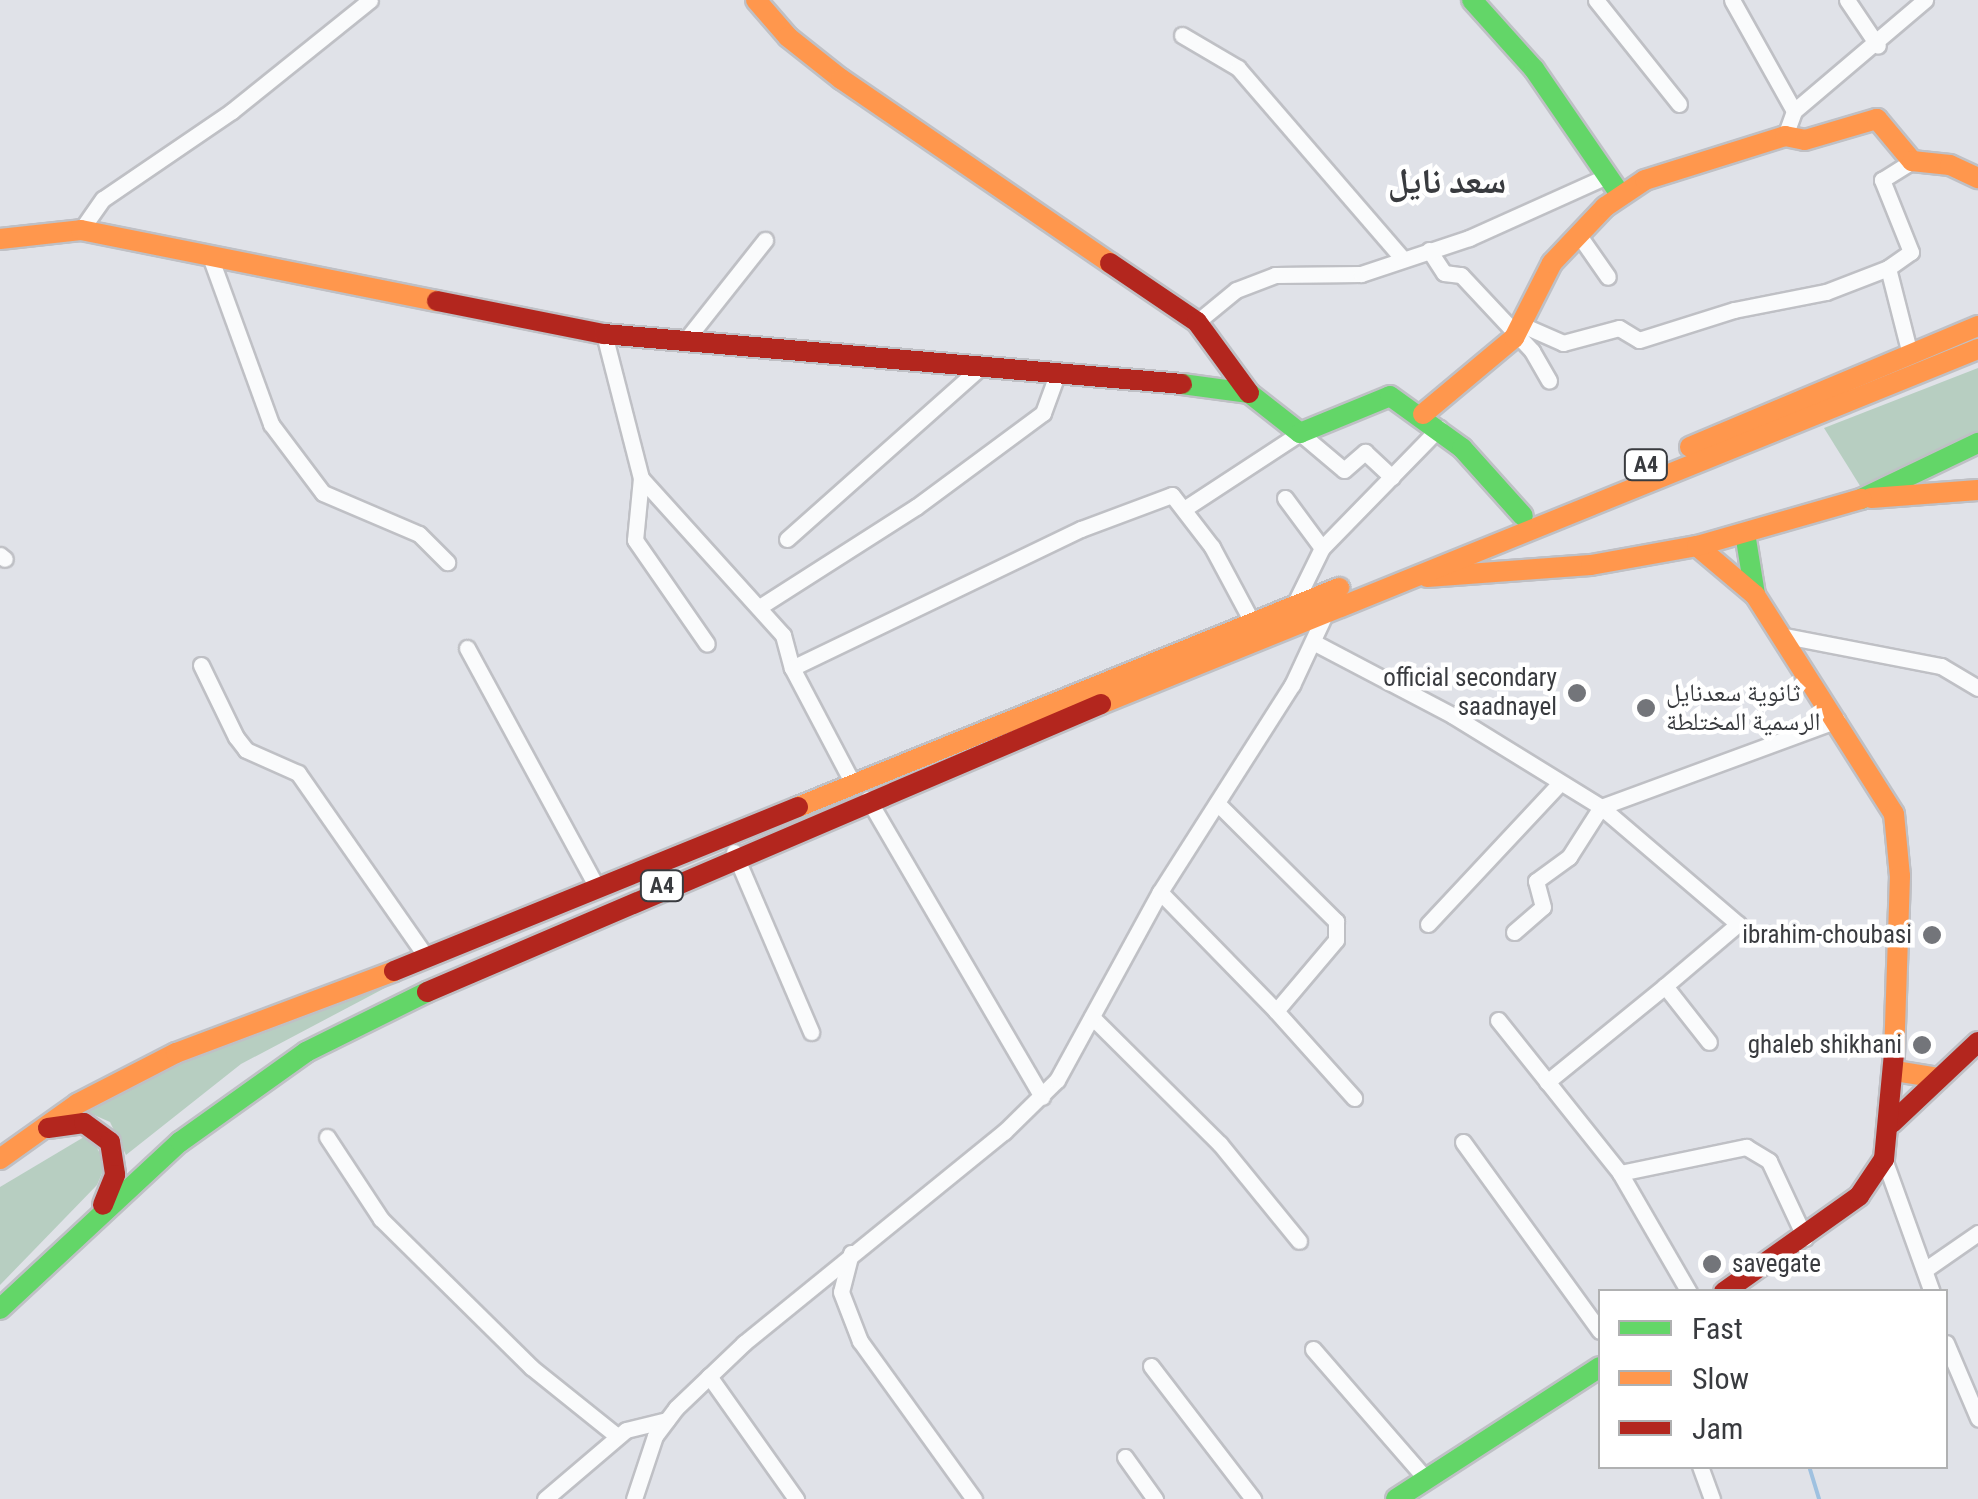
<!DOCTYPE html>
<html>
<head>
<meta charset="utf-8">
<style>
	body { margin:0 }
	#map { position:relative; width:1978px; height:1499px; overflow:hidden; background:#e0e2e8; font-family:"Roboto Condensed","Noto Naskh Arabic",sans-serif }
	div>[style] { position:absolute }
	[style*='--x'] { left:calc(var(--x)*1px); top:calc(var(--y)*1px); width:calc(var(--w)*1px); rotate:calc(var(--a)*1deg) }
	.green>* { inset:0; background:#b7cec1 }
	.stream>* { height:4px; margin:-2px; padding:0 2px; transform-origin:2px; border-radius:2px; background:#9fc1e0 }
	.roads { filter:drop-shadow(2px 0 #bfc0c5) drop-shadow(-2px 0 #bfc0c5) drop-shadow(0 2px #bfc0c5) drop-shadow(0 -2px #bfc0c5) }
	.street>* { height:15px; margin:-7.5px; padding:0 7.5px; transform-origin:7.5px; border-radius:7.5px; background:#fafbfc }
	.fast>* { height:20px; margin:-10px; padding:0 10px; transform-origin:10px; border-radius:10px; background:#63d668 }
	.slow>* { height:20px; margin:-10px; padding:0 10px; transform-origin:10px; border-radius:10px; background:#ff974d }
	.jam>* { height:20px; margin:-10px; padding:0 10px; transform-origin:10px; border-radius:10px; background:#b3261e }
	.dots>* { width:28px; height:28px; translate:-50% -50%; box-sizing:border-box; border:5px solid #fff; border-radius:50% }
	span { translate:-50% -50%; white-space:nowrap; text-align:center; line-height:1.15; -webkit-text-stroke:9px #fff; paint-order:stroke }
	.shield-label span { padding:2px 8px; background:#fff; border:2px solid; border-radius:8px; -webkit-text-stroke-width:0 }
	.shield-label { font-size:22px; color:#393b3f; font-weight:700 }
	.poi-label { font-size:25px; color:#393b3f }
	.right { translate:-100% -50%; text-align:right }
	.left { translate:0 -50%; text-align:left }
	.district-label { font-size:35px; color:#393b3f; font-weight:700 }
	.legend { position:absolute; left:1598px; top:1289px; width:350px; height:180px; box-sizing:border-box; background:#fff; border:2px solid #b0b1b2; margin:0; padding:12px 18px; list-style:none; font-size:30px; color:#393b3f }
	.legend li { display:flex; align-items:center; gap:20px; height:50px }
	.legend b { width:50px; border:2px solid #b0b1b2 }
</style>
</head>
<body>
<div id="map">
	<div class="green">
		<i style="clip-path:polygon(1978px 368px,1978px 432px,1862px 489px,1824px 428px)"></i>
		<i style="clip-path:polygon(402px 979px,241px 1064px,126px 1155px,110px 1122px,85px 1111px,177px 1061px)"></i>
		<i style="clip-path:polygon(89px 1134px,106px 1164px,97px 1185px,0 1285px,0 1187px)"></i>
	</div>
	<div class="stream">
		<i style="--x:1809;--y:1466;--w:34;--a:73"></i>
	</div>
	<div class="roads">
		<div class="street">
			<i style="--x:1596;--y:0;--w:133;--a:51.4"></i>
			<i style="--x:1732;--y:0;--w:127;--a:60.8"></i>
			<i style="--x:1847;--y:0;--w:55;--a:56"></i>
			<i style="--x:1182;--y:35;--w:65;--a:30.5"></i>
			<i style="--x:1238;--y:68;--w:251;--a:49.2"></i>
			<i style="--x:1785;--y:136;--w:27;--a:-70"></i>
			<i style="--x:1794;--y:111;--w:172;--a:-40.3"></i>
			<i style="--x:81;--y:230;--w:38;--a:-55"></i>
			<i style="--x:103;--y:199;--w:156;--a:-34.3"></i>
			<i style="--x:232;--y:111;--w:177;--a:-38.8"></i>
			<i style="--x:1578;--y:234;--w:52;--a:55.1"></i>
			<i style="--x:1429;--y:250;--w:27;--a:57"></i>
			<i style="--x:1444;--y:273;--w:17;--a:7"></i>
			<i style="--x:1461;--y:275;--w:104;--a:46.9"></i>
			<i style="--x:1532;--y:351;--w:34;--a:60"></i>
			<i style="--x:211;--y:259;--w:176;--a:70"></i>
			<i style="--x:271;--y:424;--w:86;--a:53"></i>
			<i style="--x:323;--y:493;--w:104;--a:23.1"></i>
			<i style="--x:419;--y:534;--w:40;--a:45"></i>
			<i style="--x:1888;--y:268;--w:28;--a:-35"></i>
			<i style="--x:1911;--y:252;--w:78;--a:-111.9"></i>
			<i style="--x:1882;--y:180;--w:36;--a:-32"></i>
			<i style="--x:1197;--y:322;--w:50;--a:-39.4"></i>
			<i style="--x:1236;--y:290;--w:42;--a:-21"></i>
			<i style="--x:1275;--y:275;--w:86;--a:-0.7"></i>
			<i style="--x:1361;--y:274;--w:114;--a:-18.4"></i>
			<i style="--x:1469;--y:238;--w:151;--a:-24.2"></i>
			<i style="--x:1520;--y:324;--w:47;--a:23.8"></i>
			<i style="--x:1563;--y:343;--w:58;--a:-15"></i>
			<i style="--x:1619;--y:328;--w:23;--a:31"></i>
			<i style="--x:1639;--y:340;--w:100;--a:-17.5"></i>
			<i style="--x:1734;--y:310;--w:94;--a:-11.1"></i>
			<i style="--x:1826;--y:292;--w:66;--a:-21.2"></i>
			<i style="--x:1888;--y:268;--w:89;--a:75.7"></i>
			<i style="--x:604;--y:334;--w:149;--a:75.6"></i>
			<i style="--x:641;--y:478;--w:212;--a:47.9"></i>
			<i style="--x:783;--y:635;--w:34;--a:75"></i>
			<i style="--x:792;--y:668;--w:129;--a:62.2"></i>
			<i style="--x:685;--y:341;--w:129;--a:-51.6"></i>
			<i style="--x:641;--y:478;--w:62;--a:95.5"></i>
			<i style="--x:635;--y:540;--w:126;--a:55.3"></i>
			<i style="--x:1285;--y:498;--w:62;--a:53.5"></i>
			<i style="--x:1187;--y:507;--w:135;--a:-33.2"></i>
			<i style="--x:1300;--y:433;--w:57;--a:40.1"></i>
			<i style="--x:1344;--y:470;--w:28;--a:-41"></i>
			<i style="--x:1365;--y:452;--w:37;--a:43"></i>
			<i style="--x:787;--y:539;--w:261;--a:-41.6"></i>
			<i style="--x:0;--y:555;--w:6;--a:39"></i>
			<i style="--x:1295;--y:603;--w:61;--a:-63.9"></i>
			<i style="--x:1322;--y:548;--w:168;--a:-45.7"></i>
			<i style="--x:761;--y:606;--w:184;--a:-32.6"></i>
			<i style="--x:916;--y:507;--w:158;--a:-36.5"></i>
			<i style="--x:1043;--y:413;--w:44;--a:-69.9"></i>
			<i style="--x:1780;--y:635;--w:164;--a:10.9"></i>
			<i style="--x:1941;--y:666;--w:43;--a:30.7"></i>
			<i style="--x:1315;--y:643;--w:155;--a:27.7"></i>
			<i style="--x:1452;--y:715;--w:175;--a:31.7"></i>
			<i style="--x:1601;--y:807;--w:252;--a:-20.2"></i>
			<i style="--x:467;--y:648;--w:272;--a:61.5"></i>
			<i style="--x:201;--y:665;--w:80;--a:64.1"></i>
			<i style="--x:236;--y:737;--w:16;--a:52"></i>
			<i style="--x:246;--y:750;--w:57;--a:23.9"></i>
			<i style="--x:298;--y:773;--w:226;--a:55.1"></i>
			<i style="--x:792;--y:668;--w:321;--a:-25.7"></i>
			<i style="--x:1081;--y:529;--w:97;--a:-20.5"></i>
			<i style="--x:1172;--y:495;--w:66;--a:52.4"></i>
			<i style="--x:1212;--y:547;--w:83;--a:61.9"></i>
			<i style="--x:868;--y:799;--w:345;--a:59.7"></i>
			<i style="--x:1217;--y:803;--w:168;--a:44.8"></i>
			<i style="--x:1336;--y:921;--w:19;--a:90"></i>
			<i style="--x:1336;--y:940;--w:93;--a:130.2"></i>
			<i style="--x:1276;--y:1011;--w:117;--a:48.1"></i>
			<i style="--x:734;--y:852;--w:196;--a:66.8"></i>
			<i style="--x:1160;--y:892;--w:166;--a:45.7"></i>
			<i style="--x:1428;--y:924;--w:193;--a:-46.9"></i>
			<i style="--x:1514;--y:932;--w:38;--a:-41"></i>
			<i style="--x:1543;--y:907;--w:27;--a:-105"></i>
			<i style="--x:1536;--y:881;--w:41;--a:-36"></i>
			<i style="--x:1569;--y:857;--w:59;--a:-57.4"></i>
			<i style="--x:1601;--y:807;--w:180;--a:40.5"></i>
			<i style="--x:1738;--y:924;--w:96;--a:139.7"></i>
			<i style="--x:1092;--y:1017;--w:180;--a:44.8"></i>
			<i style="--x:1220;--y:1144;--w:125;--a:50.8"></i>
			<i style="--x:1498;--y:1020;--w:196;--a:51.4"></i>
			<i style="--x:1620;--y:1173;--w:138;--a:59.9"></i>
			<i style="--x:1547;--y:1082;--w:152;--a:-39.1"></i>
			<i style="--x:1665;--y:986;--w:71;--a:51.8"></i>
			<i style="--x:327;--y:1137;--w:98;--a:56.6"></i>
			<i style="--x:381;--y:1219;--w:211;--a:44.6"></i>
			<i style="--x:531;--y:1367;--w:110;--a:38.7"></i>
			<i style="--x:1463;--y:1142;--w:233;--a:54.1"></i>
			<i style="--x:1884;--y:1159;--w:141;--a:70.2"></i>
			<i style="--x:1620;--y:1173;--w:129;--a:-11.7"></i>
			<i style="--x:1746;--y:1147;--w:27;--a:31"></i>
			<i style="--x:1769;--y:1161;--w:85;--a:64.9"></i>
			<i style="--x:851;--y:1253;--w:40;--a:104.4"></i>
			<i style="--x:841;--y:1292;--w:53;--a:68.8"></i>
			<i style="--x:860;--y:1341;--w:195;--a:54.2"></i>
			<i style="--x:1926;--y:1269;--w:63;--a:-34.7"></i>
			<i style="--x:1946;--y:1343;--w:82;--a:66.9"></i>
			<i style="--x:1313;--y:1349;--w:172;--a:49"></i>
			<i style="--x:1151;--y:1366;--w:168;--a:52.5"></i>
			<i style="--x:709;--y:1376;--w:151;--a:54.7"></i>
			<i style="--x:1125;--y:1457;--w:52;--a:54.5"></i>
			<i style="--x:1700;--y:1466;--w:35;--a:70"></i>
			<i style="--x:545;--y:1499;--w:106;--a:-40.4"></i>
			<i style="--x:626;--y:1430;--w:42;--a:-13.7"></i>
			<i style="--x:634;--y:1499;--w:66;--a:-71.6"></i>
			<i style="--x:655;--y:1436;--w:35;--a:-53"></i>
			<i style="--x:676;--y:1408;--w:94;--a:-43.7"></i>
			<i style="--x:744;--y:1343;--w:335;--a:-39.1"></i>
			<i style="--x:1004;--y:1132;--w:74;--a:-44.5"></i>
			<i style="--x:1057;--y:1080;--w:214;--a:-61.3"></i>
			<i style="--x:1160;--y:892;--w:246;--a:-57.5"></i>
			<i style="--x:1292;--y:685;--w:81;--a:-65"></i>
		</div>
		<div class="fast">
			<i style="--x:1472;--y:0;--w:93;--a:48.1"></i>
			<i style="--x:1534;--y:69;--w:152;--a:55.5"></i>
			<i style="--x:1182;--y:384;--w:68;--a:7.7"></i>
			<i style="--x:1249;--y:393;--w:65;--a:38.1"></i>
			<i style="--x:1300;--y:433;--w:97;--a:-22.3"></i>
			<i style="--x:1390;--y:396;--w:89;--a:35.8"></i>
			<i style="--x:1462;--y:448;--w:91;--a:48.1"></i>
			<i style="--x:1861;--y:499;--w:130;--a:-25.6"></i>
			<i style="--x:1745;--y:533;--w:63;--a:80.8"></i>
			<i style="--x:0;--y:1309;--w:246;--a:-42.9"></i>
			<i style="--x:180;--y:1142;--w:155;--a:-35.5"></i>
			<i style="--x:306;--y:1052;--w:135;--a:-26.4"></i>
			<i style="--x:1396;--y:1499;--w:243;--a:-32.9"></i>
		</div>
		<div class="slow">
			<i style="--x:756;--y:0;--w:49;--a:49.1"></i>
			<i style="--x:788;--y:37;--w:68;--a:38.4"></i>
			<i style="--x:841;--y:79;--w:326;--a:34.4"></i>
			<i style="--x:0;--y:239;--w:81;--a:-6.3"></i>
			<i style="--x:81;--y:230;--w:363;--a:11.3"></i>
			<i style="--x:1423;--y:414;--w:119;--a:-39.9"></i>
			<i style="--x:1514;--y:338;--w:84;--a:-63.1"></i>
			<i style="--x:1552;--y:263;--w:77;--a:-46.6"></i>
			<i style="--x:1605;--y:207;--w:48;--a:-34"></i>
			<i style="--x:1645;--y:180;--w:147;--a:-17.4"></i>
			<i style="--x:1785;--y:136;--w:20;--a:11"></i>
			<i style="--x:1805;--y:140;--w:75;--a:-16.3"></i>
			<i style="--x:1877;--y:119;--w:55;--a:50.2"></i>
			<i style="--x:1912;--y:161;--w:38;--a:6"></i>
			<i style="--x:1950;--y:165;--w:31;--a:25"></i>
			<i style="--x:1690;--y:447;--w:312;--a:-22.8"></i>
			<i style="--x:1871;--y:498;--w:107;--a:-4.3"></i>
			<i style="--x:1697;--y:546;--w:76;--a:40.2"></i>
			<i style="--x:1755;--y:595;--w:259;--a:57.6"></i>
			<i style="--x:1894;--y:814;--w:62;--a:84.5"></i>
			<i style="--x:1900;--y:876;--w:177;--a:91.9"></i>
			<i style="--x:1427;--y:577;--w:164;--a:-4.2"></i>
			<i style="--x:1591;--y:565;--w:108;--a:-10.2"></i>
			<i style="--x:1697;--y:546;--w:171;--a:-16"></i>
			<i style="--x:1101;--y:704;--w:946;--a:-22.04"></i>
			<i style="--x:798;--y:807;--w:584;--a:-22.04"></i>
			<i style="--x:1895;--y:1071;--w:45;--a:9"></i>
			<i style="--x:0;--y:1159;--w:95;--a:-35.5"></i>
			<i style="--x:77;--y:1104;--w:111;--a:-27.3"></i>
			<i style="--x:176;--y:1053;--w:233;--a:-20.6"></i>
		</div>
		<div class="jam">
			<i style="--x:1110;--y:263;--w:105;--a:34.1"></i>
			<i style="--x:1197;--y:322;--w:88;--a:53.8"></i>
			<i style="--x:437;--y:301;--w:170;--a:11.2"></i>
			<i style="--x:604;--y:334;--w:580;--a:4.94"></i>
			<i style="--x:394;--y:971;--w:436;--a:-22.1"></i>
			<i style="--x:427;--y:992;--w:733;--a:-23.14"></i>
			<i style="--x:1892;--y:1123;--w:118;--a:-43.3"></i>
			<i style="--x:48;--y:1128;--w:36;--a:-8"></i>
			<i style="--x:84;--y:1123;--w:32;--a:36"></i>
			<i style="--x:110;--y:1142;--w:33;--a:81"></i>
			<i style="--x:115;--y:1175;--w:32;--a:112"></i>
			<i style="--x:1724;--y:1292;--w:166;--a:-35.4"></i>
			<i style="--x:1859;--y:1196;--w:45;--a:-56"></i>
			<i style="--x:1884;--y:1159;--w:106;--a:-84.6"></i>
		</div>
	</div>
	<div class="dots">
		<i style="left:1577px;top:693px;background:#73757a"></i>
		<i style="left:1646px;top:708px;background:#73757a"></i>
		<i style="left:1932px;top:935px;background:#73757a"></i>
		<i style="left:1922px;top:1045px;background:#73757a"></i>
		<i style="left:1712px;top:1264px;background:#73757a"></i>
	</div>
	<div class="shield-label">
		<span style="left:1646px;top:465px">A4</span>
		<span style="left:662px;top:886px">A4</span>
	</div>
	<div class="poi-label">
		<span class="right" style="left:1557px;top:693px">official secondary<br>saadnayel</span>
		<span class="left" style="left:1666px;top:708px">ثانوية سعدنايل<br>الرسمية المختلطة</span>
		<span class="right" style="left:1912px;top:935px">ibrahim-choubasi</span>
		<span class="right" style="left:1902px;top:1045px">ghaleb shikhani</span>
		<span class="left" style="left:1732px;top:1264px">savegate</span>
	</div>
	<div class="district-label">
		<span style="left:1447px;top:182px">سعد نايل</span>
	</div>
	<ul class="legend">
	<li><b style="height:12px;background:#63d668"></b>Fast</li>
	<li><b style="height:12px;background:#ff974d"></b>Slow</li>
	<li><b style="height:12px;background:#b3261e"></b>Jam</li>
	</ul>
</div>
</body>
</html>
